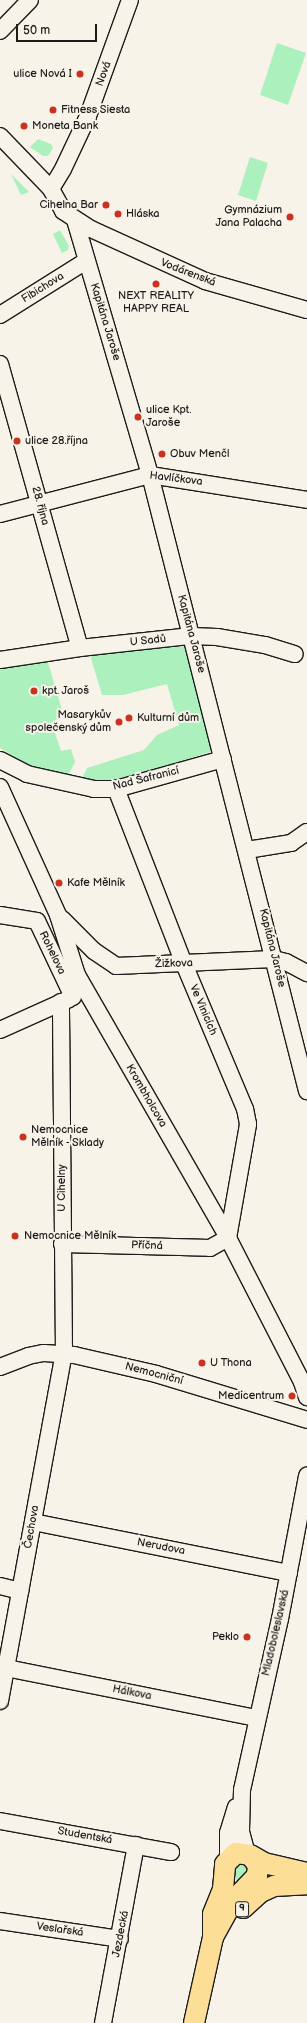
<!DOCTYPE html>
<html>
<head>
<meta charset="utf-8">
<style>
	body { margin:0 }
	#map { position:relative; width:307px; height:2023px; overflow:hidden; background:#f7f3e8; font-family:"Balsamiq Sans",sans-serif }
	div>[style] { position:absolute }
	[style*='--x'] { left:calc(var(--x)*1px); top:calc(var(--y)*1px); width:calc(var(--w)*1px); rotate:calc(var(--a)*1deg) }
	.green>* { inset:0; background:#acf1bd }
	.roads { filter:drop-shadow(1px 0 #1c1c1c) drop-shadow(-1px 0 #1c1c1c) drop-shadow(0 1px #1c1c1c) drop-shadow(0 -1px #1c1c1c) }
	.minor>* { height:16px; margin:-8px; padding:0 8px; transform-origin:8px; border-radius:8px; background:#f7f3e8 }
	.major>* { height:20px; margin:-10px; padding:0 10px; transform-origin:10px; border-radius:10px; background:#fdde96 }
	.dots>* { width:11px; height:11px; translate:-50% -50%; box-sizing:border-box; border:2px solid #f7f3e8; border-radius:50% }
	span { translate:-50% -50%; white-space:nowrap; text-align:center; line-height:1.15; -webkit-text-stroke:4px #f7f3e8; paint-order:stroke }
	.shield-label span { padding:1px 3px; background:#f7f3e8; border:1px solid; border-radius:3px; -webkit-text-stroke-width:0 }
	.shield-label { font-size:10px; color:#1c1c1c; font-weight:700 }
	.poi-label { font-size:11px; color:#1c1c1c }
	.right { translate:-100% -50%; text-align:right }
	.left { translate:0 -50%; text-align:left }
	.street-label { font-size:11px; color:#1c1c1c }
	.scale { position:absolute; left:16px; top:24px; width:81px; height:18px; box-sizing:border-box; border:2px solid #1c1c1c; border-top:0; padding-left:5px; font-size:12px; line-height:14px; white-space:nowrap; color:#1c1c1c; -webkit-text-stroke:3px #f7f3e8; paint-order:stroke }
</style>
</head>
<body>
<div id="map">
	<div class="green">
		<i style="clip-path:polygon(277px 43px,306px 53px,288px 105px,260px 95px)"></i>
		<i style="clip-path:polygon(38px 139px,51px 144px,53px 148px,48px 156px,43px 156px,30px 147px)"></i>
		<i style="clip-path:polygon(250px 157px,268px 163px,256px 201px,238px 195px)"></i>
		<i style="clip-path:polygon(11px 174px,29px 192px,21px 195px)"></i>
		<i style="clip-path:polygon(60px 230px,69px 246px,68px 250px,62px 253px,53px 234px)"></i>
		<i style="clip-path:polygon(186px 646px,213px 751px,121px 780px,106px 782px,81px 780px,87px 768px,144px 750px,157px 735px,179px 725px,167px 684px,123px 695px,102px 695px,90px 655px)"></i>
		<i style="clip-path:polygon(47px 659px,63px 713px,52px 724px,61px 751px,71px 749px,75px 762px,68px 776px,31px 767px,0 748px,0 669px)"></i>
		<i style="clip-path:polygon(240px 1859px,252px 1869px,242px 1881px,234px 1879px,236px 1860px)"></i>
	</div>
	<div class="roads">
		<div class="minor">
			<i style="--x:0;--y:31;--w:43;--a:-45.9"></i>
			<i style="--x:0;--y:136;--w:74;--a:46.1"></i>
			<i style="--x:51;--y:189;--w:25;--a:61"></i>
			<i style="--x:63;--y:211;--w:33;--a:33"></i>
			<i style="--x:91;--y:229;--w:125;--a:24.5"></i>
			<i style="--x:205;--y:281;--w:106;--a:15.9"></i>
			<i style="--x:51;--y:189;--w:23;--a:-59"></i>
			<i style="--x:63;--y:169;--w:59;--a:-64.7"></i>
			<i style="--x:88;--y:116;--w:123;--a:-70.1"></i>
			<i style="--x:75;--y:220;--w:266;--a:73.6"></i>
			<i style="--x:150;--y:475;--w:636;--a:75.7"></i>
			<i style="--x:0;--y:315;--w:102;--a:-32.1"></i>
			<i style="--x:0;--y:364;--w:295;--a:74.3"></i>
			<i style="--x:0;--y:514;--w:155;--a:-14.6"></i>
			<i style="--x:150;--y:475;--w:159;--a:9"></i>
			<i style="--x:0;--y:660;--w:81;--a:-8.5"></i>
			<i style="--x:80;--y:648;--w:112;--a:-6.2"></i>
			<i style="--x:191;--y:636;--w:26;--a:2"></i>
			<i style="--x:217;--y:637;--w:49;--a:9.5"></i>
			<i style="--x:265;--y:645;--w:31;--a:17"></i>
			<i style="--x:0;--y:760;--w:30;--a:27"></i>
			<i style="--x:27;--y:774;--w:69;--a:12.6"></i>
			<i style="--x:94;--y:789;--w:22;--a:0"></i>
			<i style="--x:116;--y:789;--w:111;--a:-15.7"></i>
			<i style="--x:0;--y:787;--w:141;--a:65.6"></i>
			<i style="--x:58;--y:915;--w:63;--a:72.4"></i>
			<i style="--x:77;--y:975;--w:303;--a:60.1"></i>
			<i style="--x:228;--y:1238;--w:162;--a:62.8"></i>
			<i style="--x:302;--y:1382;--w:16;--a:72"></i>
			<i style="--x:247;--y:850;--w:45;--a:-9"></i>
			<i style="--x:291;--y:843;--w:19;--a:-35"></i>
			<i style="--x:0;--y:915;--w:37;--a:9"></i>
			<i style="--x:37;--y:921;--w:84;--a:64.7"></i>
			<i style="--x:62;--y:919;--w:45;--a:45"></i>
			<i style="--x:94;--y:951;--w:27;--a:34"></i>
			<i style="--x:116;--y:966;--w:158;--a:-2.5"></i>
			<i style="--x:274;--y:959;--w:12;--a:14"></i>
			<i style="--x:286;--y:962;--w:24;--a:28"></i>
			<i style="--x:0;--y:1030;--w:76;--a:-24.2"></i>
			<i style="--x:62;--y:1244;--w:148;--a:1.5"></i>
			<i style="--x:210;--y:1248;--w:21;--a:-29"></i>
			<i style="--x:228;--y:1238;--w:116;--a:-80"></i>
			<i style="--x:248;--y:1124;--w:15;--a:-101"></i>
			<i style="--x:245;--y:1109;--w:157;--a:-112.8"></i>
			<i style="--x:184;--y:964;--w:188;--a:-111.2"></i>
			<i style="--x:0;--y:1367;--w:30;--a:-21"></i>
			<i style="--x:28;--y:1356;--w:16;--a:-11"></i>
			<i style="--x:44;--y:1353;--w:30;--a:4"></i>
			<i style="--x:74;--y:1355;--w:84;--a:13"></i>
			<i style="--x:156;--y:1374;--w:158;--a:16.9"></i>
			<i style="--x:33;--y:1522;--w:261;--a:11.3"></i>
			<i style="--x:0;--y:1586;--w:21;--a:14"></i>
			<i style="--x:6;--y:1668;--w:256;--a:11.3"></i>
			<i style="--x:0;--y:1701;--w:354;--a:-79.6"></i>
			<i style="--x:64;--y:1353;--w:351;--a:-90.5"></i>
			<i style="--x:0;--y:1821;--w:174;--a:10.3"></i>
			<i style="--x:247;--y:1854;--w:24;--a:-105"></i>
			<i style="--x:241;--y:1831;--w:41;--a:-88.6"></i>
			<i style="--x:242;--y:1790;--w:175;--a:-77.5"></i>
			<i style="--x:280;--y:1619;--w:146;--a:-79.3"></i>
			<i style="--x:228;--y:1859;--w:26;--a:-90"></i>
			<i style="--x:228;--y:1833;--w:27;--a:-73"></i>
			<i style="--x:0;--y:1921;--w:121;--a:8.5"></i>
			<i style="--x:103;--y:2023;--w:181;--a:-79.5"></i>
		</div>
		<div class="major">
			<i style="--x:252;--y:1856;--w:14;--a:30"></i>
			<i style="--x:264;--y:1863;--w:44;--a:13.1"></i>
			<i style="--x:243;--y:1908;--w:24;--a:-42"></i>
			<i style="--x:261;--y:1892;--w:14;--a:-25"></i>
			<i style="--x:274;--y:1886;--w:33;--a:-3"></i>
			<i style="--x:194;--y:2023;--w:88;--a:-77.5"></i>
			<i style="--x:213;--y:1937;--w:23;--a:-90"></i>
			<i style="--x:213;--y:1914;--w:27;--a:-68"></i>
			<i style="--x:223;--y:1889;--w:25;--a:-85"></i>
			<i style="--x:225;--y:1864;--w:16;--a:-45"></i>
			<i style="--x:236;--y:1853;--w:14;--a:8"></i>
			<i style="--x:250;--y:1855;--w:13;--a:51"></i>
			<i style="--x:258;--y:1865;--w:11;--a:95"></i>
			<i style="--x:257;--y:1876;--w:35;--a:134"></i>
			<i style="--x:233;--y:1901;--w:41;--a:119.1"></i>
		</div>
	</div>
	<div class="dots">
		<i style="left:80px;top:74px;background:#c8321e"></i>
		<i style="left:53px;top:110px;background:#c8321e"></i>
		<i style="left:24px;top:126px;background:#c8321e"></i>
		<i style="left:106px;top:205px;background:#c8321e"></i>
		<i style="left:118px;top:214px;background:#c8321e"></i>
		<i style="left:290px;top:217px;background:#c8321e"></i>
		<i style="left:156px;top:284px;background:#c8321e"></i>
		<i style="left:138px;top:417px;background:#c8321e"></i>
		<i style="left:17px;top:441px;background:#c8321e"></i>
		<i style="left:162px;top:454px;background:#c8321e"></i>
		<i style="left:34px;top:691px;background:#c8321e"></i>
		<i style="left:129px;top:718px;background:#c8321e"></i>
		<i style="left:119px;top:722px;background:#c8321e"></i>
		<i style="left:59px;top:883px;background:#c8321e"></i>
		<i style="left:23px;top:1137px;background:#c8321e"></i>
		<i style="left:15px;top:1236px;background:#c8321e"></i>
		<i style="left:202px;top:1363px;background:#c8321e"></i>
		<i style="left:292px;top:1396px;background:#c8321e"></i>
		<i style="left:247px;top:1637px;background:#c8321e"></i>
	</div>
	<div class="shield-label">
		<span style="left:242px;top:1909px">9</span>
	</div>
	<div class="poi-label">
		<span class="right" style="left:72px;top:74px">ulice Nová I</span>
		<span class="left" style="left:61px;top:110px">Fitness Siesta</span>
		<span class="left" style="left:32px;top:126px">Moneta Bank</span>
		<span class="right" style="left:98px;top:205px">Cihelna Bar</span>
		<span class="right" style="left:282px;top:217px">Gymnázium<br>Jana Palacha</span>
		<span class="left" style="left:126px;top:214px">Hláska</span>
		<span style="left:156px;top:303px">NEXT REALITY<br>HAPPY REAL</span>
		<span class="left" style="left:146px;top:417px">ulice Kpt.<br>Jaroše</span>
		<span class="left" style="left:25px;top:441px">ulice 28.října</span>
		<span class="left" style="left:170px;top:454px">Obuv Menčl</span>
		<span class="left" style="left:42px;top:691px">kpt. Jaroš</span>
		<span class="right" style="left:111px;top:722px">Masarykův<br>společenský dům</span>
		<span class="left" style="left:137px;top:718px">Kulturní dům</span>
		<span class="left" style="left:67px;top:883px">Kafe Mělník</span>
		<span class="left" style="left:31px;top:1137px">Nemocnice<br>Mělník - Sklady</span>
		<span class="left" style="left:24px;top:1236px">Nemocnice Mělník</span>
		<span class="left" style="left:210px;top:1363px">U Thona</span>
		<span class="right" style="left:284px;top:1396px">Medicentrum</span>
		<span class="right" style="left:239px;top:1637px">Peklo</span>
	</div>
	<div class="street-label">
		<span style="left:104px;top:74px;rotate:-70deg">Nová</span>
		<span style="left:188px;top:273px;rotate:21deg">Vodárenská</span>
		<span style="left:43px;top:288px;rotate:-32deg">Fibichova</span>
		<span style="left:105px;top:322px;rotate:73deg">Kapitána Jaroše</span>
		<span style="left:176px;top:479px;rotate:7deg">Havlíčkova</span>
		<span style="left:40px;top:506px;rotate:75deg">28. října</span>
		<span style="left:191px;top:634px;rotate:75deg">Kapitána Jaroše</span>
		<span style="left:148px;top:641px;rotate:-6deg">U Sadů</span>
		<span style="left:146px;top:779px;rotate:-14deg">Nad Šafranicí</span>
		<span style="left:272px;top:948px;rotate:76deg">Kapitána Jaroše</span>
		<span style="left:52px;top:953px;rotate:64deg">Rohelova</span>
		<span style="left:174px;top:964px;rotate:-2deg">Žižkova</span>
		<span style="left:203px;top:1010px;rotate:67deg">Ve Vinicích</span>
		<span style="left:146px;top:1096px;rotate:60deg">Krombholcova</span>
		<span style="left:62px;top:1188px;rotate:-90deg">U Cihelny</span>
		<span style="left:147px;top:1246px;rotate:2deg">Příčná</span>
		<span style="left:154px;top:1374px;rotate:15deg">Nemocniční</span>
		<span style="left:32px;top:1527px;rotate:-80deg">Čechova</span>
		<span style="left:161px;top:1547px;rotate:11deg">Nerudova</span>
		<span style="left:276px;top:1633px;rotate:-77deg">Mladoboleslavská</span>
		<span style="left:132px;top:1693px;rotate:11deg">Hálkova</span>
		<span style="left:85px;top:1836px;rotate:10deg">Studentská</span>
		<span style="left:60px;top:1930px;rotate:8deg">Veslařská</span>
		<span style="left:121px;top:1934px;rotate:-79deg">Jezdecká</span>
	</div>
	<div class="scale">50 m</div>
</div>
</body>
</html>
